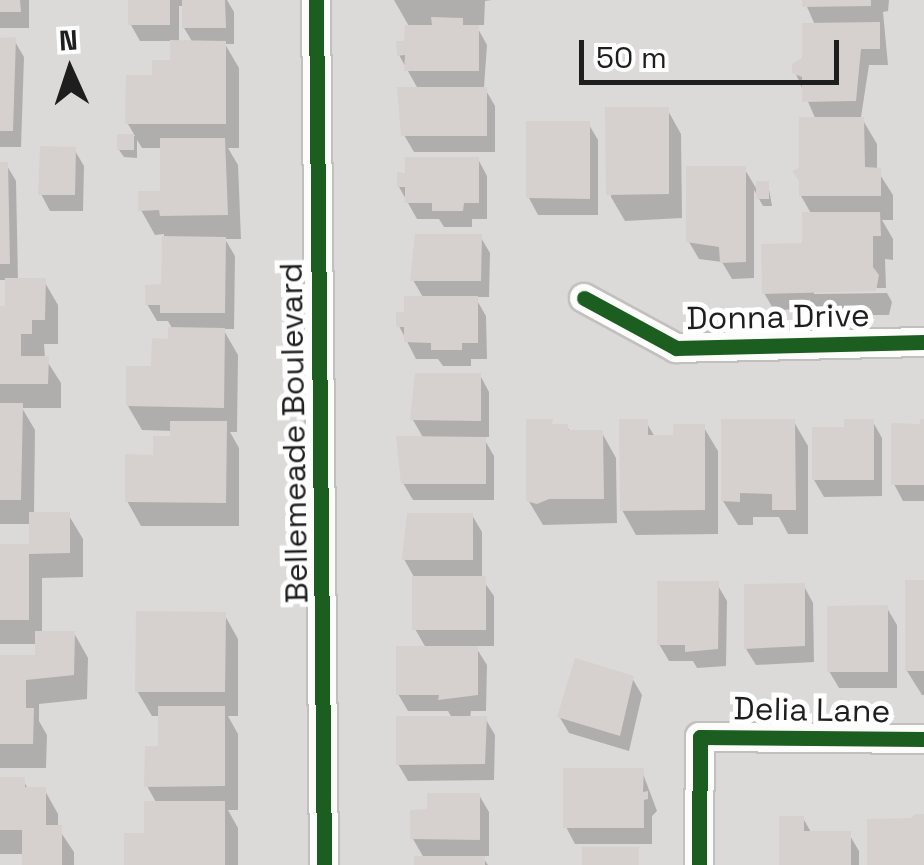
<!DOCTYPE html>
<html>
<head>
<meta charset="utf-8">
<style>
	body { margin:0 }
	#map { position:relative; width:924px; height:865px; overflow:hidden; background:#ede9e7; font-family:"Space Grotesk",sans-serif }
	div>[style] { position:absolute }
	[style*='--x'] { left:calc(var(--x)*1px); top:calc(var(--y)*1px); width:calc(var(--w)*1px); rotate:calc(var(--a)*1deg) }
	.residential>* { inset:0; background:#dcd9d9 }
	.shadow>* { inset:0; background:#0003 }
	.building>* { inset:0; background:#d6d1cf }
	.roads { filter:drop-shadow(2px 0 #c2c0bf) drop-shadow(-2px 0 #c2c0bf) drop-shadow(0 2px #c2c0bf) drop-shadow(0 -2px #c2c0bf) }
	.minor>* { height:28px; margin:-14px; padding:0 14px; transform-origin:14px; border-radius:14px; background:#fcfcfb }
	.cycleway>* { height:15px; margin:-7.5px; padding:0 7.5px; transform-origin:7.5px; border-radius:7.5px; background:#1b5e20 }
	span { translate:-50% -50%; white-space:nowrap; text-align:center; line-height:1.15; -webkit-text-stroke:10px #fff; paint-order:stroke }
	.street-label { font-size:32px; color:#1e1e1e }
	.north { position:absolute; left:20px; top:20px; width:100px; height:100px; -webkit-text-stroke:8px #fff; paint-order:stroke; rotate:357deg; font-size:28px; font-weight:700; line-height:40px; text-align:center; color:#1e1e1e }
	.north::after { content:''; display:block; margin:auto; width:35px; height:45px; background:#1e1e1e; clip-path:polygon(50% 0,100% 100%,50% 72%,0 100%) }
	.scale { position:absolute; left:579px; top:40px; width:260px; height:45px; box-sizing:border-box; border:5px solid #1e1e1e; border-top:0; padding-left:12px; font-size:30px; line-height:35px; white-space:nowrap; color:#1e1e1e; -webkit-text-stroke:8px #fff; paint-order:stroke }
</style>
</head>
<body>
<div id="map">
	<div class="residential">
		<i style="clip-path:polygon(0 0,924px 0,924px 865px,0 865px)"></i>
	</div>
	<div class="shadow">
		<i style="clip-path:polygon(0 0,29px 0,29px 28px,0 28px)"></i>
		<i style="clip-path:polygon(evenodd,131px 0,227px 0,234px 12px,234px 44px,225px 44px,239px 68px,239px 148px,228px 148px,238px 165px,241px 239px,225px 239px,235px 256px,234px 329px,223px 329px,238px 355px,237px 432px,230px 432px,239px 448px,239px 526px,141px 526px,127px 501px,173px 439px,173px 431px,142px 430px,128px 406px,171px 341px,173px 330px,168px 321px,157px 321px,147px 304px,163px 287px,164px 234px,155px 235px,141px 210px,163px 193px,163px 148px,142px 148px,137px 140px,137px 158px,124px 157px,119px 150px,119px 136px,135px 136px,128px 124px,155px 78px,173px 62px,173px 41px,140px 41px,131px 25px,131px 0,179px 6px,184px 6px,184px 28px,193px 43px,179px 43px,179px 6px)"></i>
		<i style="clip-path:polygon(394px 0,492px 0,485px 1px,484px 25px,476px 25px,487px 45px,484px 87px,495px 106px,495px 152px,414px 152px,404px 135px,418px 89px,399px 55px,410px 28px)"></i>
		<i style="clip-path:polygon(804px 0,889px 0,888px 11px,883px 12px,888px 65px,869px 65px,861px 117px,877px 144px,877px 170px,893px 195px,893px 220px,882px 220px,893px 239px,893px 260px,885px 259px,886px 288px,814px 288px,814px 294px,887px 293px,892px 302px,889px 315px,818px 315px,809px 299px,809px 309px,774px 310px,764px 293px,804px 255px,812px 215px,801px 196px,801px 170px,816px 120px,795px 72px,805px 61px,815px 25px)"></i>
		<i style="clip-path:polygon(0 40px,14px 40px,24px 57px,21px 147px,0 147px)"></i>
		<i style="clip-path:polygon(608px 109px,667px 109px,681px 134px,682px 218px,625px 221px,611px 197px)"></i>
		<i style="clip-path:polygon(588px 123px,598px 140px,598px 215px,538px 215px,529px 198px)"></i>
		<i style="clip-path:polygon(74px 149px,84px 166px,83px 211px,50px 211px,41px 194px)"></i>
		<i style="clip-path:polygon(478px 159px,487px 176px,487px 219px,472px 219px,472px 227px,444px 227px,439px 219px,417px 219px,399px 187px)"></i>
		<i style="clip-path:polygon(0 164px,6px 164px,16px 181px,18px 281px,44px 281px,58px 305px,58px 344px,44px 344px,45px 358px,61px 383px,61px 408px,22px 408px,35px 430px,34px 515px,68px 514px,83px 539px,83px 577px,42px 578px,42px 633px,74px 633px,88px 658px,87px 699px,39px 704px,39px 721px,47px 735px,46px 768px,0 768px,0 658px,37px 658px,37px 644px,0 644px,0 547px,31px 546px,31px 524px,0 524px,0 309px,7px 309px,8px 280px,0 280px)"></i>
		<i style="clip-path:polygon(744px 168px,759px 193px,768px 184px,772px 206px,763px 206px,754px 190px,754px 278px,732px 279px,722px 262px,699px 259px,689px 242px)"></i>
		<i style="clip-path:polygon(480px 236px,490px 253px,489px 297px,475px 297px,486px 316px,487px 359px,471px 359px,471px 366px,443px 366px,438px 359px,416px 359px,399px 326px,424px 299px,413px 280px)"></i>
		<i style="clip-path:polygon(480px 375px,489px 392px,489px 437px,483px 437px,494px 456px,494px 500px,413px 500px,403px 483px,424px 439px,413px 420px)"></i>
		<i style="clip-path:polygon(551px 422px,554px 427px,567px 427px,571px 433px,602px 433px,616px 458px,617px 523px,543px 525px,528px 500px)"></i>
		<i style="clip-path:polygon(646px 422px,655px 437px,676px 437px,703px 426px,718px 451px,718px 534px,636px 535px,622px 510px)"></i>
		<i style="clip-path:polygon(794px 422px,808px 446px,808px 534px,788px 534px,779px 517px,753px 517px,753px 525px,738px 525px,723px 501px)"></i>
		<i style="clip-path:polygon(873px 422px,882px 438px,882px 496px,824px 497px,814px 480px,846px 430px)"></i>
		<i style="clip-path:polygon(924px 424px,924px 501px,903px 501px,894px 484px,893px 426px)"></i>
		<i style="clip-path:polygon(472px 515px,482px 532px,482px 579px,494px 596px,494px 646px,475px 646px,487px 665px,486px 711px,471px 711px,470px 718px,485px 718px,495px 735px,494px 780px,408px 781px,398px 764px,452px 718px,448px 711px,408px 711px,398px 694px,426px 648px,415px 629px,414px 577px,404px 559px)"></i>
		<i style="clip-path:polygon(924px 582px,924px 695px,922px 695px,907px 671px)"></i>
		<i style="clip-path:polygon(717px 584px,727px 601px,726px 666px,697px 668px,693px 661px,669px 661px,659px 644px)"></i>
		<i style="clip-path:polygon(804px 586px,813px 603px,814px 662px,756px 665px,746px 649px)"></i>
		<i style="clip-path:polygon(887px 608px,897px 625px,897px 688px,839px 688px,829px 671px)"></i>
		<i style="clip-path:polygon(224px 614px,238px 639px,238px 716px,228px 716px,238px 734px,238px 810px,228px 810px,238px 828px,238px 865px,126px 865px,146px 836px,157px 804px,147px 786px,160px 749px,161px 716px,152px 716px,137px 691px)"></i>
		<i style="clip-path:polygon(632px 678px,642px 695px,629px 751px,569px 733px,559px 716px)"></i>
		<i style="clip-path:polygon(642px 771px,657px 811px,652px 816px,652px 844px,575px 844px,566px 827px)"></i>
		<i style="clip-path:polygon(0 780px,23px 780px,28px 789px,44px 789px,58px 814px,58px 828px,74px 852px,74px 865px,24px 865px,24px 854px,0 854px)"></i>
		<i style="clip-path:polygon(479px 795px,489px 812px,489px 856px,482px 856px,488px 865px,417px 865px,424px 858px,413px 839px)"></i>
		<i style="clip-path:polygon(803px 818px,812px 834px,849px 834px,859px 851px,859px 865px,781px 865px)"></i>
	</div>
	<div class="building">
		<i style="clip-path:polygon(0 0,20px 0,21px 12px,0 12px)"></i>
		<i style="clip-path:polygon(128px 0,170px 0,170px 25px,128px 25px)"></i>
		<i style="clip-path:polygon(182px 0,225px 0,226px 28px,182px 28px)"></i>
		<i style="clip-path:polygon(802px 0,871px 0,871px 6px,802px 7px)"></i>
		<i style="clip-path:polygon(431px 17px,463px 18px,463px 25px,479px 25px,479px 71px,404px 71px,405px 55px,397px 56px,396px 41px,404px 41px,405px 25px,432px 25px)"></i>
		<i style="clip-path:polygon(880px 22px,880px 49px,861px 49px,856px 101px,802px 102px,802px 77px,792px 73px,792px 64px,802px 58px,802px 23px)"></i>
		<i style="clip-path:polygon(16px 37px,13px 131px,0 131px,0 38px)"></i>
		<i style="clip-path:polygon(170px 40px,226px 41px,226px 124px,125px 124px,126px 75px,152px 75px,152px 60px,170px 60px)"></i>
		<i style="clip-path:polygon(397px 87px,487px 87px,487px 136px,401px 136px)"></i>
		<i style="clip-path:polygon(605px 107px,669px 107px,669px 194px,606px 195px)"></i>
		<i style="clip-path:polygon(799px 117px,864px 117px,865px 167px,881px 168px,881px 196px,799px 196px,799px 181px,792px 171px,799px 168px)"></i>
		<i style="clip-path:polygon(526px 121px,590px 121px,590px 199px,526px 198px)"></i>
		<i style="clip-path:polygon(117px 134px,134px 134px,134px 150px,117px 150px)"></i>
		<i style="clip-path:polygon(160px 138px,225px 138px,228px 215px,160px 216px,159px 210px,138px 211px,138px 191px,160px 191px)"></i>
		<i style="clip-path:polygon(40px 146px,76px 147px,75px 195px,38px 195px)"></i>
		<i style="clip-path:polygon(405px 157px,479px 157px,479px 203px,464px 203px,463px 211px,432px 211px,432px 203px,405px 203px,405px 187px,397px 187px,397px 172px,405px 173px)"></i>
		<i style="clip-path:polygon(0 162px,8px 162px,10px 264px,0 264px)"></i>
		<i style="clip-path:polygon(686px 166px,746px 166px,746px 262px,720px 263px,719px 247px,686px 242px)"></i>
		<i style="clip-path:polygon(756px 181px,769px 181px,769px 199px,756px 199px)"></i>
		<i style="clip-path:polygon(802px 212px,880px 212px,881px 236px,873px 236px,873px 267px,879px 275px,876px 291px,762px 294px,761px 244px,802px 243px)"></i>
		<i style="clip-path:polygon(415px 234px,482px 234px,481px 281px,410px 281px)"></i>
		<i style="clip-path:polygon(162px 236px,226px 237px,225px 313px,160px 313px,160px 305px,145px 305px,145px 285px,161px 284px)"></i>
		<i style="clip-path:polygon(5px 278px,46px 278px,45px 320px,32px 320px,32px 334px,21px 334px,21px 356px,49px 356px,48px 384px,0 384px,0 306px,5px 306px)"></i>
		<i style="clip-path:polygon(404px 296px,478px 296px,478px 343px,462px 343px,462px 350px,431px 350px,431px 343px,404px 342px,404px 327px,396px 327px,396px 312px,404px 312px)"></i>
		<i style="clip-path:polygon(168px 327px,225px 328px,224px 408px,126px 406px,126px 366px,151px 366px,152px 338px,168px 339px)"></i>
		<i style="clip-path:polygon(415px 373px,481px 373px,481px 421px,410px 420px)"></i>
		<i style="clip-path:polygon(0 403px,23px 403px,21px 500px,0 500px)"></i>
		<i style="clip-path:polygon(526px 419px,553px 419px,552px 424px,568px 424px,568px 430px,603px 430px,604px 499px,549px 499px,537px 504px,526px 501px)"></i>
		<i style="clip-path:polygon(619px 419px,648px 419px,648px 435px,673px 435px,673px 424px,705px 424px,705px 510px,620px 511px)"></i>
		<i style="clip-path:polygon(721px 419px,795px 419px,796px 510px,772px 510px,772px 494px,740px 493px,740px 502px,721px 501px)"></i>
		<i style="clip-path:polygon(844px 419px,874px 419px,874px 480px,812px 480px,812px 427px,844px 427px)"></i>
		<i style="clip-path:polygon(920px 419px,924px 419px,924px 485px,891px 485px,891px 423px,920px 424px)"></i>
		<i style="clip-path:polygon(170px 421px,227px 421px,226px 503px,125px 502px,125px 454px,153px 455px,153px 436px,170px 436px)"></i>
		<i style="clip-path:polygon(396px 436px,486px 437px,486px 484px,401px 484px)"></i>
		<i style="clip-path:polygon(29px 512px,70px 512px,70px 553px,29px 554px,29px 620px,0 620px,0 544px,29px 544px)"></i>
		<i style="clip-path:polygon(407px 513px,473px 513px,473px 560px,402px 560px)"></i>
		<i style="clip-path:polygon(412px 576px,486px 576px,486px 630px,412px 630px)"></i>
		<i style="clip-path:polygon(905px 580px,924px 580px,924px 671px,905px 671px)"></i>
		<i style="clip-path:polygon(657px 581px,719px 581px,718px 649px,685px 652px,685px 645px,657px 645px)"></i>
		<i style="clip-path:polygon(805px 583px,805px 646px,744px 649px,744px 584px)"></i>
		<i style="clip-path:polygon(888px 605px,888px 672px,827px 672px,827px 606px)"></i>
		<i style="clip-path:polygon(136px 611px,226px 612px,225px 692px,135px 692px)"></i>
		<i style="clip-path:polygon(35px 631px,75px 631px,74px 675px,26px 680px,26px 708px,34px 708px,33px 744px,0 744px,0 655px,35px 655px)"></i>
		<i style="clip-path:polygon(396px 646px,478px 646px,478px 695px,438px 700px,439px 695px,396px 695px)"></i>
		<i style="clip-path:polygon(575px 658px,634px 676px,620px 736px,557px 717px)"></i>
		<i style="clip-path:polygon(158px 706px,225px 706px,225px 786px,144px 787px,145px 746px,158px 746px)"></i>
		<i style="clip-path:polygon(396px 716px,487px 716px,485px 764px,396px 765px)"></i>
		<i style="clip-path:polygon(563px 768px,644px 768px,643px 792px,648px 791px,648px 799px,644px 800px,644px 828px,563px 828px)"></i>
		<i style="clip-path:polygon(0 777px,25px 777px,25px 787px,46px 787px,46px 825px,62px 825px,62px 865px,22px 865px,22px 830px,0 830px)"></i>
		<i style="clip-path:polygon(427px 793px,480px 793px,480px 840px,410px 839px,410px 810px,427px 809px)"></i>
		<i style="clip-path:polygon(144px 801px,225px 801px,225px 865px,124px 865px,124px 833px,144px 833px)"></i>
		<i style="clip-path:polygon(915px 814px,924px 814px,924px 865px,867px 865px,867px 819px,911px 818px)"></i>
		<i style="clip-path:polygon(779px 816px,804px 816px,804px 831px,851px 831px,851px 865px,779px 865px)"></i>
		<i style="clip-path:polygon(582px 847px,639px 847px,639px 865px,582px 865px)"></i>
		<i style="clip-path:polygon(414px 856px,485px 856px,485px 865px,414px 865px)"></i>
	</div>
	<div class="roads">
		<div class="minor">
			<i style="--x:316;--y:0;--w:865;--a:89.47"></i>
			<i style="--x:584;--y:298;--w:105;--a:28.5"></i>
			<i style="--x:676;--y:348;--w:248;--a:-1.4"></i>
			<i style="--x:699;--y:865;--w:128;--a:-89.6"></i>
			<i style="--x:700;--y:737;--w:224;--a:0.5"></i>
		</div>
	</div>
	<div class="cycleway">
		<i style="--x:316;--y:0;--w:865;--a:89.47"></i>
		<i style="--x:584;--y:298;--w:105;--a:28.5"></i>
		<i style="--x:676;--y:348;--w:248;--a:-1.4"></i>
		<i style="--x:699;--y:865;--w:128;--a:-89.6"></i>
		<i style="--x:700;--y:737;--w:224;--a:0.5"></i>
	</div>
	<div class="street-label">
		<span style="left:778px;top:317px;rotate:-1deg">Donna Drive</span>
		<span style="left:294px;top:433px;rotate:-91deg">Bellemeade Boulevard</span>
		<span style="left:812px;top:710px;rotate:1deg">Delia Lane</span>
	</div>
	<div class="north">N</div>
	<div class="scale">50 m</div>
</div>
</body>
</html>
